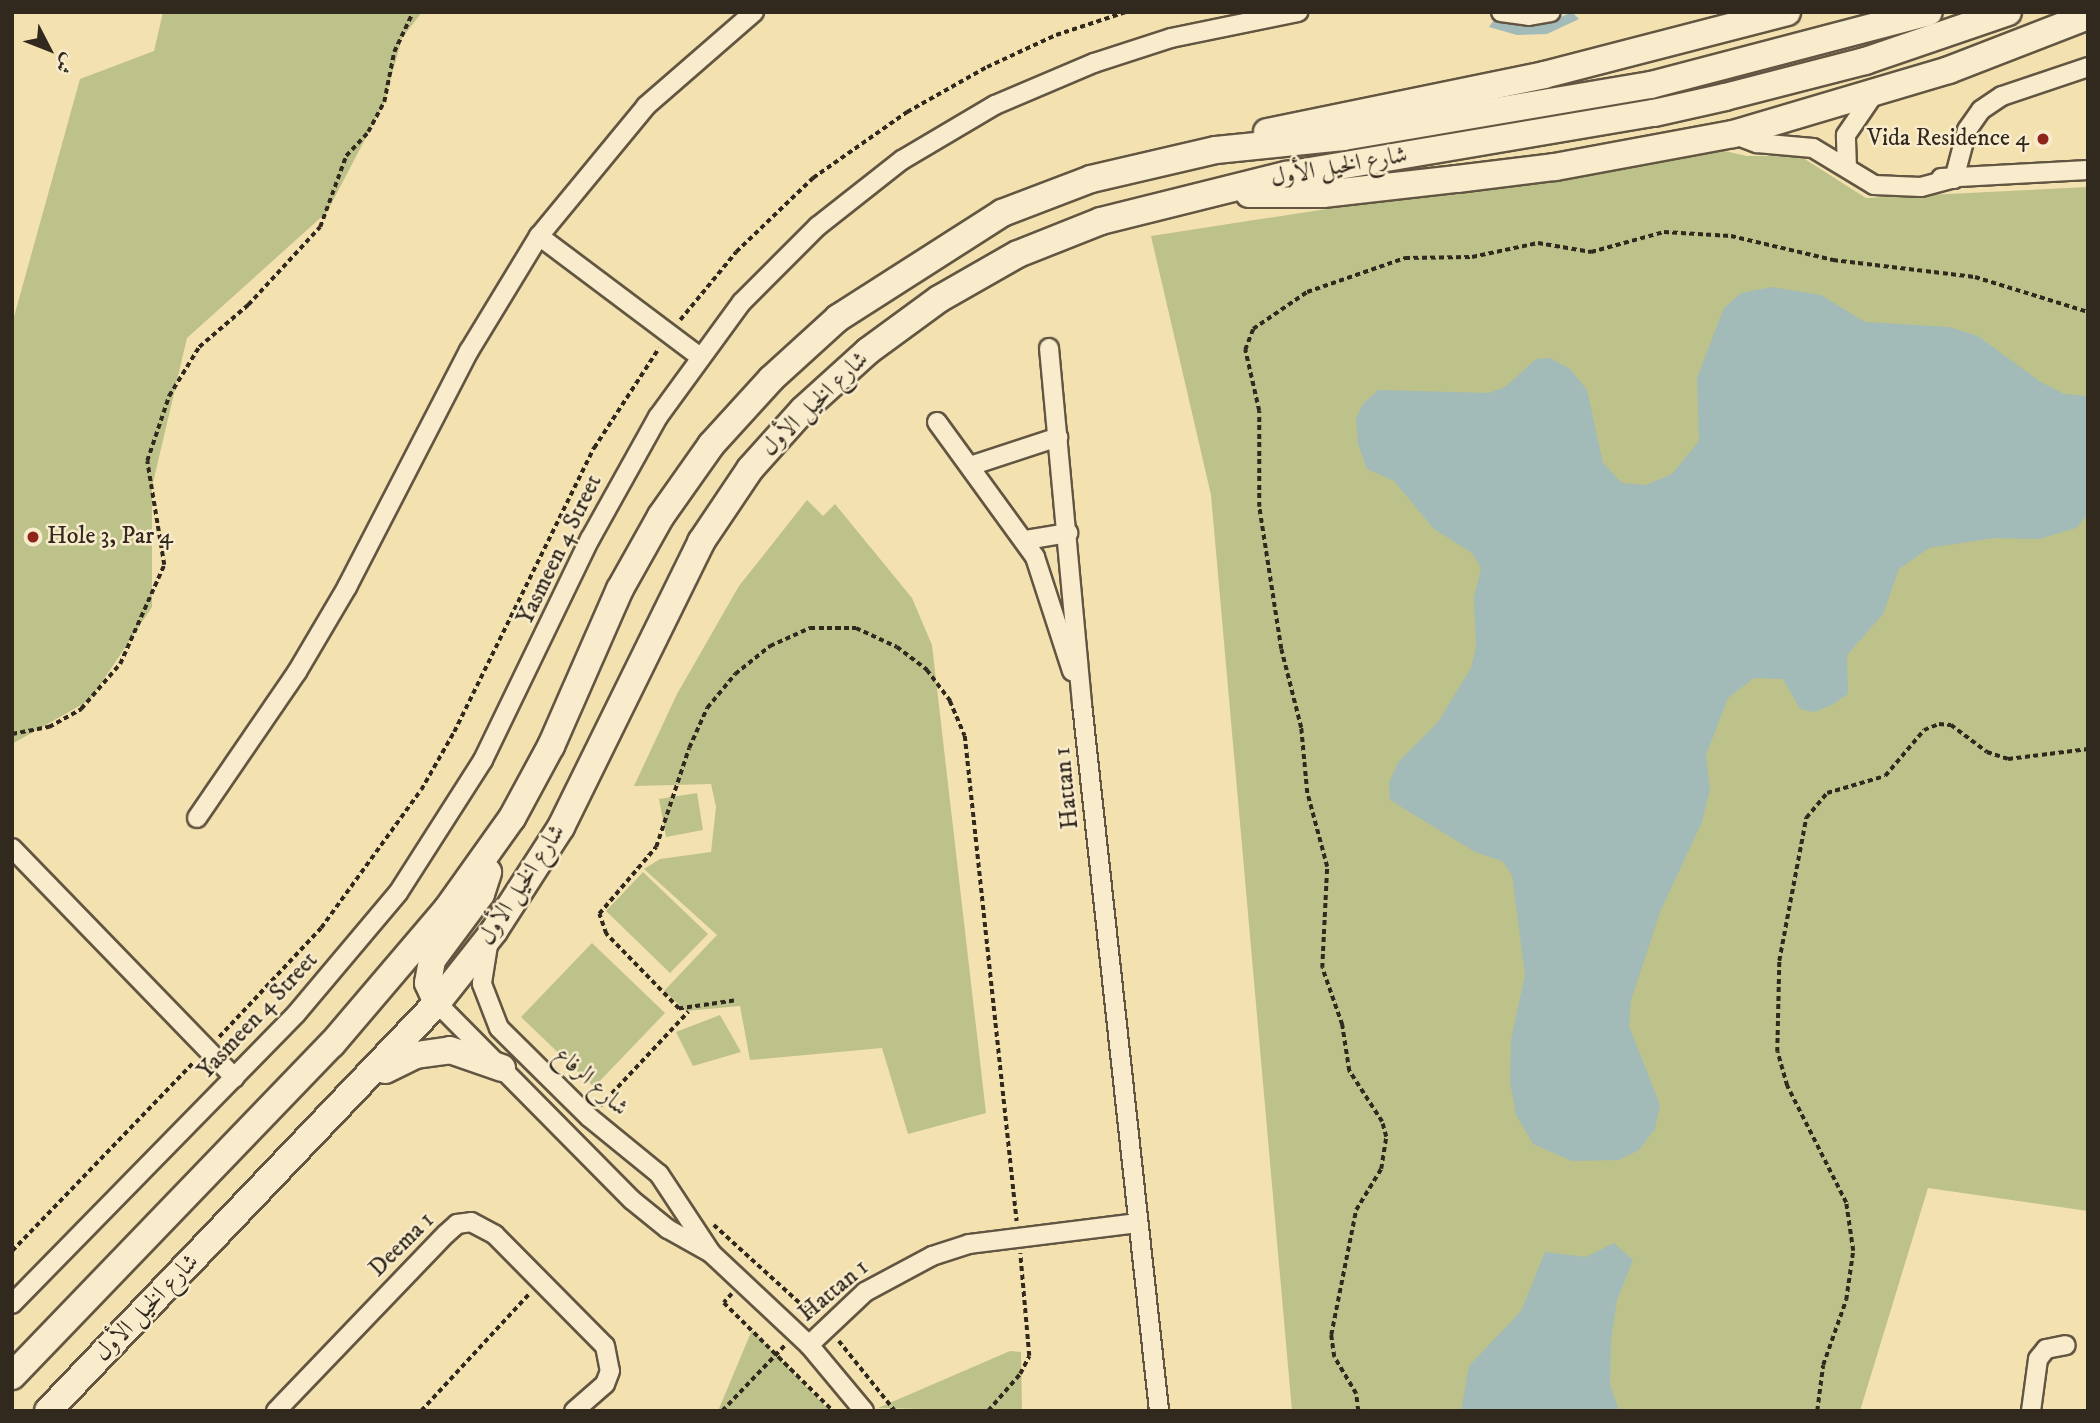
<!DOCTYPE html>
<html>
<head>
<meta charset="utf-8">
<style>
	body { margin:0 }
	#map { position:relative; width:2100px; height:1423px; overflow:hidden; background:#f4e1b0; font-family:"IM FELL DW Pica",Amiri,serif }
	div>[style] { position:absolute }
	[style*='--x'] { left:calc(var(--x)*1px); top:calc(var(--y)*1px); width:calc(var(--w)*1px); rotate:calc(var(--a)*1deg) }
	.green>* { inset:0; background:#bdc28a }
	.water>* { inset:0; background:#a2bab8 }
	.path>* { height:3.5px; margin-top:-1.75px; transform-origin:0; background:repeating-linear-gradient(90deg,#31281e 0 5px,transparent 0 8.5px) }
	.roads { filter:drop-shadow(2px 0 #625642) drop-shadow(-2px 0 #625642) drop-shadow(0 2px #625642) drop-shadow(0 -2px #625642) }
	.minor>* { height:18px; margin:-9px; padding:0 9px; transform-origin:9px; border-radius:9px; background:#f8eccc }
	.secondary>* { height:26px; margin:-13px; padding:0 13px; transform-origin:13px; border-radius:13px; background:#f8eccc }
	.dots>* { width:19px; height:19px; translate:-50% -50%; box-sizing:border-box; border:4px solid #f8eccc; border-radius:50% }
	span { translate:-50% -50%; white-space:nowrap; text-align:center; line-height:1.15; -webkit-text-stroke:5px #f8eccc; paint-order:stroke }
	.poi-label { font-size:24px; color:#31281e }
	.right { translate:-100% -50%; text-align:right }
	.left { translate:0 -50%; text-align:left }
	.street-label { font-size:24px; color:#31281e }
	.frame { position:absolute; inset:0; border:14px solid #31281e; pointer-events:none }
	.north { position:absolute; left:14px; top:14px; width:70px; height:70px; -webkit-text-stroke:5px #f8eccc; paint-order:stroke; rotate:132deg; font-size:19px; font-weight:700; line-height:28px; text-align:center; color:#31281e }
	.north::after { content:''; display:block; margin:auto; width:24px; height:32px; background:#31281e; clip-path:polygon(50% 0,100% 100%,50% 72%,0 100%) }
</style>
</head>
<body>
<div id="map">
	<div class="green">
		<i style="clip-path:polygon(163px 12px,422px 12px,402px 38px,384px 103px,327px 212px,187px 338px,152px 487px,152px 607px,90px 700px,12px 744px,12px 324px,80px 79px,154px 51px)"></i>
		<i style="clip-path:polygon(1715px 149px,1747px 156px,1800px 156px,1866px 198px,2088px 187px,2088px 1211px,1928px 1188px,1860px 1411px,1292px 1411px,1211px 495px,1151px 236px)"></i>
		<i style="clip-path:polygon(807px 500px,823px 516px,835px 504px,912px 598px,932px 645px,986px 1113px,908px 1134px,882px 1048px,750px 1060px,740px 1006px,686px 1011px,664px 991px,717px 935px,644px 869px,660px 859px,711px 852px,716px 807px,711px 784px,634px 786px,677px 694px,739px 586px)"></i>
		<i style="clip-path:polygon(697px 793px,703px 830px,666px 837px,659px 799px)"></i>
		<i style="clip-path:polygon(643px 872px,708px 934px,670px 973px,606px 911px)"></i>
		<i style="clip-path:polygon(592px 943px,665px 1013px,594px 1087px,521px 1017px)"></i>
		<i style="clip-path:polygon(720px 1015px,741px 1052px,693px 1066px,676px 1032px)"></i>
		<i style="clip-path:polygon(752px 1330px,828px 1409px,829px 1411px,718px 1411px)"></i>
		<i style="clip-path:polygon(1010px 1351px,1021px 1352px,1022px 1411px,878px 1408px)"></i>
	</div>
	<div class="water">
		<i style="clip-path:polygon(1572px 12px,1579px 19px,1547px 34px,1517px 35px,1489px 27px,1494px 20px,1520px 26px,1543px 25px)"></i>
		<i style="clip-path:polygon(1772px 287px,1821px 295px,1865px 322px,1949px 327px,1978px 336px,2039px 381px,2064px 394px,2088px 396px,2088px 514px,2076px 528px,2039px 539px,1994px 538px,1929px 548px,1899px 569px,1883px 614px,1847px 655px,1848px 694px,1832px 705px,1814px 712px,1800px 709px,1783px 679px,1754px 678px,1728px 698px,1706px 755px,1710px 789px,1702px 822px,1660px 912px,1631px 1000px,1629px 1026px,1660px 1105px,1655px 1129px,1639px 1150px,1619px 1160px,1572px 1161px,1533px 1144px,1516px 1115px,1510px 1082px,1511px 1040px,1525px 975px,1512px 875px,1502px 861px,1475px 852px,1390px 800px,1389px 783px,1398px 762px,1438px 722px,1471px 668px,1476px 647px,1474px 598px,1481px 568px,1472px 553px,1434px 529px,1394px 481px,1367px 469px,1358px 444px,1356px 419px,1362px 405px,1378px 390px,1489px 393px,1505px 387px,1536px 359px,1550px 358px,1570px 369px,1587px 390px,1603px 463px,1622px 483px,1646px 485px,1672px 474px,1699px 441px,1697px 378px,1724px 308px,1741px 293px)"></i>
		<i style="clip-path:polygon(1614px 1243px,1633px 1260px,1617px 1300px,1611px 1340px,1610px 1384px,1619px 1411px,1461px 1411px,1469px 1366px,1521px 1311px,1545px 1252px,1586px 1257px)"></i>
	</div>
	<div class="path">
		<i style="--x:680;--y:320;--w:88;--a:-50.5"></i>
		<i style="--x:736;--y:252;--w:107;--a:-43.9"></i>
		<i style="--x:813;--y:178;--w:115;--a:-35.1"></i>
		<i style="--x:907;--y:112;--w:92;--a:-29.4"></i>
		<i style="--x:987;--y:67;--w:76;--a:-24.9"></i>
		<i style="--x:1056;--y:35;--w:74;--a:-18.2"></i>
		<i style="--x:12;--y:734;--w:38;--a:-11"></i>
		<i style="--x:49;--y:727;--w:37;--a:-29"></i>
		<i style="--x:81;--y:709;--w:60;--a:-49.1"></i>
		<i style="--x:120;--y:664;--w:108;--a:-66"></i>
		<i style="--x:164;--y:565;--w:105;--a:-99.3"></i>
		<i style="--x:147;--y:461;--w:69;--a:-71.3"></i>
		<i style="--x:169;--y:396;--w:57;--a:-58.5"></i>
		<i style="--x:199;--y:347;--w:65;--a:-40.6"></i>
		<i style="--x:248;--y:305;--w:106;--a:-47.3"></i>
		<i style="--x:320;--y:227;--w:76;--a:-69.9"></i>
		<i style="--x:346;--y:156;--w:33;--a:-47"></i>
		<i style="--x:368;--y:132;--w:34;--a:-62"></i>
		<i style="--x:384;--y:102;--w:51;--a:-78.7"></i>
		<i style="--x:394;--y:52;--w:44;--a:-64.6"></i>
		<i style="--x:734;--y:1001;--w:56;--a:171.7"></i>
		<i style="--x:679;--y:1009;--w:105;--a:-134.2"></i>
		<i style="--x:606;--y:934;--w:21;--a:-109"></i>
		<i style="--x:599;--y:914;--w:88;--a:-49.6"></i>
		<i style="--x:656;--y:847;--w:104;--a:-71.6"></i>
		<i style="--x:689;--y:748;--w:44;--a:-65.8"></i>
		<i style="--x:707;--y:708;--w:44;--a:-50.5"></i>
		<i style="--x:735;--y:674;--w:45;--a:-38.7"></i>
		<i style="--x:770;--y:646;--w:44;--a:-24.2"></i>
		<i style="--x:810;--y:628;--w:46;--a:0"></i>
		<i style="--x:856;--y:628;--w:45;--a:24.9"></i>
		<i style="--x:897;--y:647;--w:38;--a:37"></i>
		<i style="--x:927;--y:670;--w:39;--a:53"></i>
		<i style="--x:950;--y:701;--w:38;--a:67"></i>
		<i style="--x:965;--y:736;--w:488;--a:83.9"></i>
		<i style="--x:219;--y:1037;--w:149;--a:-46.9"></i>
		<i style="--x:321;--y:928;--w:170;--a:-54.1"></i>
		<i style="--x:421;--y:790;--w:67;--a:-60.4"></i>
		<i style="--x:454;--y:732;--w:317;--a:-63.8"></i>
		<i style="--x:594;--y:448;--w:119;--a:-57"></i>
		<i style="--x:600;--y:1106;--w:129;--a:-46.9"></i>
		<i style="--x:714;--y:1225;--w:135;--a:42.3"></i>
		<i style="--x:12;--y:1251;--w:262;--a:-46.1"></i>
		<i style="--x:732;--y:1294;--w:12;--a:132"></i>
		<i style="--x:724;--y:1303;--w:153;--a:44.7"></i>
		<i style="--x:839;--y:1341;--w:90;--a:51.3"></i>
		<i style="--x:421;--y:1411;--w:159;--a:-47.3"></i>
		<i style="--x:722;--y:1411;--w:91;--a:-46.3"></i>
		<i style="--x:988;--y:1411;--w:49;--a:-49.1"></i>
		<i style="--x:1020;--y:1374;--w:20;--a:-63"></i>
		<i style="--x:1029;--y:1356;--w:103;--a:-95"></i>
		<i style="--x:1358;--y:1411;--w:17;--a:-97"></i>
		<i style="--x:1356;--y:1394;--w:43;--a:-120.7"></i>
		<i style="--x:1334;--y:1357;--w:22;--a:-98"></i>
		<i style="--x:1331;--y:1335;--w:127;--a:-78.7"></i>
		<i style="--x:1356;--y:1210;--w:48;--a:-58.6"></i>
		<i style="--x:1381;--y:1169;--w:32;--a:-81"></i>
		<i style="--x:1386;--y:1137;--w:16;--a:-105"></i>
		<i style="--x:1382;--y:1122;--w:61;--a:-122.9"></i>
		<i style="--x:1349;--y:1071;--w:47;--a:-98.7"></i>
		<i style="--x:1342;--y:1025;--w:60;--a:-109.3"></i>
		<i style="--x:1322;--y:968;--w:101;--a:-87.2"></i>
		<i style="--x:1327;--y:867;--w:77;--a:-105.1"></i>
		<i style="--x:1307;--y:793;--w:65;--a:-95.3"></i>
		<i style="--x:1301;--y:728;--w:81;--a:-104.2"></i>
		<i style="--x:1281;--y:649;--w:144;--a:-98.8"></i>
		<i style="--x:1259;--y:507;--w:96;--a:-90"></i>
		<i style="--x:1259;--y:411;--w:63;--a:-102.9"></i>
		<i style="--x:1245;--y:350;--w:22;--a:-69"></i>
		<i style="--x:1253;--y:329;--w:65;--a:-34.4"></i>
		<i style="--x:1307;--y:292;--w:104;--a:-19.1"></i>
		<i style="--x:1405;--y:258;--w:67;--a:-0.9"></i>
		<i style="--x:1472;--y:257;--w:67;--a:-12"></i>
		<i style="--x:1538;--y:243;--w:54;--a:9.6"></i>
		<i style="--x:1591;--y:252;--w:76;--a:-15.3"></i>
		<i style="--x:1664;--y:232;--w:67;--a:3.4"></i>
		<i style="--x:1731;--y:236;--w:105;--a:13.2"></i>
		<i style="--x:1833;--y:260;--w:143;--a:6.8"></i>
		<i style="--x:1975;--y:277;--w:118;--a:17.2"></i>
		<i style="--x:1817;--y:1411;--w:46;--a:-82.6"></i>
		<i style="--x:1823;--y:1365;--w:69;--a:-70.5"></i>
		<i style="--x:1846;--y:1300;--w:49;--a:-81.9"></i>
		<i style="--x:1853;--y:1251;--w:49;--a:-98.3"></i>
		<i style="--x:1846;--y:1203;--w:131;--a:-116.8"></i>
		<i style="--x:1787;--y:1086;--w:35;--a:-106"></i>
		<i style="--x:1777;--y:1052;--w:91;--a:-88.7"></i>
		<i style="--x:1779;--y:961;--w:146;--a:-79.3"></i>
		<i style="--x:1806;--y:818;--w:33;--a:-50"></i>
		<i style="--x:1827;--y:793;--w:60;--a:-16.3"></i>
		<i style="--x:1885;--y:776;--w:60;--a:-49.7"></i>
		<i style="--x:1924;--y:730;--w:16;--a:-22"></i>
		<i style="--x:1939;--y:724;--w:12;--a:5"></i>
		<i style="--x:1951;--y:725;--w:45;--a:36.9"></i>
		<i style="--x:1987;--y:752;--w:22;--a:18"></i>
		<i style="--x:2008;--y:759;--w:81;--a:-7.1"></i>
	</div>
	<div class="roads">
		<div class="minor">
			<i style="--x:1501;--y:12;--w:28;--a:8"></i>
			<i style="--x:1529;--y:16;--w:22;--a:-10"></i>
			<i style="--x:1733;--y:134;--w:26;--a:21"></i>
			<i style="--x:1757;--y:143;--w:56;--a:5.1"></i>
			<i style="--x:1813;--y:148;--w:71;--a:31.2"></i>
			<i style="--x:1874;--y:185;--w:47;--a:2.4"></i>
			<i style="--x:1921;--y:187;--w:30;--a:-15"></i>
			<i style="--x:1847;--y:168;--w:33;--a:-92"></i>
			<i style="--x:1846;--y:135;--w:50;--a:-55.7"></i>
			<i style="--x:1941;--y:178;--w:147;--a:-3.1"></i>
			<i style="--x:1954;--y:179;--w:51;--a:-75.1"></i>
			<i style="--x:1967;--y:130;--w:24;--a:-55"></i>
			<i style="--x:1981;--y:110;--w:25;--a:-34"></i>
			<i style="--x:2002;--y:96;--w:91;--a:-18.6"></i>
			<i style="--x:539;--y:236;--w:201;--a:36.9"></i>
			<i style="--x:1049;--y:348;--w:358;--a:84.7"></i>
			<i style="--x:1082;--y:704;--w:711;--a:83.78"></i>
			<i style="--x:937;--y:422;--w:167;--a:54"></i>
			<i style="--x:1035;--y:557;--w:120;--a:72"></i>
			<i style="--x:970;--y:466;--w:93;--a:-18.2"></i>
			<i style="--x:1026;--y:540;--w:43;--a:-9.5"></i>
			<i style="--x:197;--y:818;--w:177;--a:-55.6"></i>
			<i style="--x:297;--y:672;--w:99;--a:-59.5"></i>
			<i style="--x:347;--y:587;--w:266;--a:-62.7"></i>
			<i style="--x:469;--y:351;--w:135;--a:-58.7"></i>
			<i style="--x:539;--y:236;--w:168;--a:-50.5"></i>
			<i style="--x:646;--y:106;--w:143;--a:-41"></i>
			<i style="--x:12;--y:848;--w:320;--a:45.9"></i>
			<i style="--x:488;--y:945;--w:39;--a:99"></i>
			<i style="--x:482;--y:984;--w:47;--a:68.9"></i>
			<i style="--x:499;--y:1028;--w:127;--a:44.7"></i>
			<i style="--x:589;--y:1117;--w:90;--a:39.2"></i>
			<i style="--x:659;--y:1174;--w:95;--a:56.6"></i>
			<i style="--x:437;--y:1003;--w:277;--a:45.3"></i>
			<i style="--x:632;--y:1200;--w:46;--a:38.9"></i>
			<i style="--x:668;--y:1229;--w:49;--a:29.2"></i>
			<i style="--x:711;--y:1253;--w:134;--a:43.2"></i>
			<i style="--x:809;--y:1345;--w:86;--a:50.2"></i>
			<i style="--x:12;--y:1304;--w:406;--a:-45.6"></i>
			<i style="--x:296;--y:1014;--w:158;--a:-49.9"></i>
			<i style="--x:398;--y:893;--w:158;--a:-57.4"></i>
			<i style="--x:483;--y:760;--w:246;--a:-64.2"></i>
			<i style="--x:590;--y:539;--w:140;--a:-60.9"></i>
			<i style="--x:658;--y:417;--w:142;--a:-53.9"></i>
			<i style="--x:742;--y:302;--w:107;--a:-45"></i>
			<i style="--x:818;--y:226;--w:107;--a:-38.2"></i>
			<i style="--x:902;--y:160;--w:108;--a:-30.6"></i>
			<i style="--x:995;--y:105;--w:108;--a:-23"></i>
			<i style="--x:1094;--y:63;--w:81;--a:-18"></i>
			<i style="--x:1171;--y:38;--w:130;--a:-11.6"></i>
			<i style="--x:809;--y:1345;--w:77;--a:-43.4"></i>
			<i style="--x:865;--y:1292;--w:76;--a:-28.2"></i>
			<i style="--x:932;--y:1256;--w:39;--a:-18"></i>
			<i style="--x:969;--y:1244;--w:169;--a:-7.1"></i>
			<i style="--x:276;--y:1411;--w:245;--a:-46.2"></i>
			<i style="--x:446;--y:1234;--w:15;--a:-42"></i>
			<i style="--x:457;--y:1224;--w:14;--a:-8"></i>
			<i style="--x:471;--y:1222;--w:27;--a:28"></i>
			<i style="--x:495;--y:1235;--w:156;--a:45.3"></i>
			<i style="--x:605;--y:1346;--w:25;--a:79"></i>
			<i style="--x:610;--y:1371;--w:14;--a:111"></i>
			<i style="--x:605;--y:1384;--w:41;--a:138.9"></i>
			<i style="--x:2031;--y:1411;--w:52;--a:-82.3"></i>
			<i style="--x:2038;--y:1359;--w:13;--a:-51"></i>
			<i style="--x:2046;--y:1349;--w:20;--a:-11"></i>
		</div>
		<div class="secondary">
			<i style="--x:1267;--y:132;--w:283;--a:-11.6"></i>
			<i style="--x:1544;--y:75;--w:251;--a:-14.5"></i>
			<i style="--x:1249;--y:194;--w:74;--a:0"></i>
			<i style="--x:1323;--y:194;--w:135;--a:-6.4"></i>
			<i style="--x:1457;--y:179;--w:99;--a:-7"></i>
			<i style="--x:1555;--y:167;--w:181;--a:-10.5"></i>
			<i style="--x:1733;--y:134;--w:225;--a:-16.5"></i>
			<i style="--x:1949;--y:70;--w:149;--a:-21.2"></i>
			<i style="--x:437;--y:1003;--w:22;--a:-114"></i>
			<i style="--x:428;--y:983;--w:23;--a:-80"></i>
			<i style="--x:432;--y:960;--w:82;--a:-53.4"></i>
			<i style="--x:481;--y:894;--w:23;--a:-72"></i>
			<i style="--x:385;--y:1070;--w:34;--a:-26"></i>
			<i style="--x:416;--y:1055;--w:34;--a:-8"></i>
			<i style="--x:450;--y:1050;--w:55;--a:19.1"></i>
			<i style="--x:12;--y:1376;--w:461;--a:-46.1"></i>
			<i style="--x:332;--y:1044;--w:177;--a:-49.6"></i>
			<i style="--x:447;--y:909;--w:112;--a:-54.5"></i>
			<i style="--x:512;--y:818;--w:82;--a:-61.6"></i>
			<i style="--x:551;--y:746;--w:171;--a:-66.3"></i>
			<i style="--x:620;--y:589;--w:84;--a:-60.7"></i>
			<i style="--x:661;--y:516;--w:87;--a:-54.8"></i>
			<i style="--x:711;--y:445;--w:89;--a:-47.7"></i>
			<i style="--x:771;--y:379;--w:91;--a:-42.3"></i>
			<i style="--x:838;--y:318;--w:195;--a:-32.6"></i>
			<i style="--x:1002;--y:213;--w:95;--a:-20.9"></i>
			<i style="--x:1091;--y:179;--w:128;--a:-13.1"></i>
			<i style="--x:1216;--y:150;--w:128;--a:-5.8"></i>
			<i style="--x:1343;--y:137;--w:312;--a:-9.6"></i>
			<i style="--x:1651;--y:85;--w:287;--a:-14.7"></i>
			<i style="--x:48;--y:1411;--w:564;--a:-46.37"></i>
			<i style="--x:437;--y:1003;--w:92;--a:-51.6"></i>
			<i style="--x:494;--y:931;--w:124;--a:-57.2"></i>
			<i style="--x:561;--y:827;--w:318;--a:-63.8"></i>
			<i style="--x:701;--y:542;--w:88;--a:-56.1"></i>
			<i style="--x:750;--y:469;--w:79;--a:-48.1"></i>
			<i style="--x:803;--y:410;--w:88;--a:-42.2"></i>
			<i style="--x:868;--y:351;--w:88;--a:-36.2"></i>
			<i style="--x:939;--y:299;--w:91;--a:-29.7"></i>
			<i style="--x:1018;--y:254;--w:89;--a:-21.7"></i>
			<i style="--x:1101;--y:221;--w:191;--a:-14"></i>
			<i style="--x:1286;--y:175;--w:373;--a:-9.6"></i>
			<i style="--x:1654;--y:113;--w:73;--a:-12.7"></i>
			<i style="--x:1725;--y:97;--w:145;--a:-14.4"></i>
			<i style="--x:1865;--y:61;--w:151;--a:-18.9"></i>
		</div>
	</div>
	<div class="dots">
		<i style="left:2043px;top:139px;background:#8f2418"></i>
		<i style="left:33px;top:537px;background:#8f2418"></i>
	</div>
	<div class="poi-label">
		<span class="right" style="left:2029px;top:139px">Vida Residence 4</span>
		<span class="left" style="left:47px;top:537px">Hole 3, Par 4</span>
	</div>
	<div class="street-label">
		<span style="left:1339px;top:167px;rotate:-10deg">شارع الخيل الأول</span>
		<span style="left:815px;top:404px;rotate:-44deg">شارع الخيل الأول</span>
		<span style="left:560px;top:550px;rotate:-64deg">Yasmeen 4 Street</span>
		<span style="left:1067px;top:788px;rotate:-96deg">Hattan 1</span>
		<span style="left:522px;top:885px;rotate:-57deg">شارع الخيل الأول</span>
		<span style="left:258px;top:1016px;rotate:-47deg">Yasmeen 4 Street</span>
		<span style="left:591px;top:1082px;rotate:42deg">شارع الرفاع</span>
		<span style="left:402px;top:1245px;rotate:-45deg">Deema 1</span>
		<span style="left:834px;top:1291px;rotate:-40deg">Hattan 1</span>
		<span style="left:147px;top:1308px;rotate:-46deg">شارع الخيل الأول</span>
	</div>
	<div class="frame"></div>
	<div class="north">ش</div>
</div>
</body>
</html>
